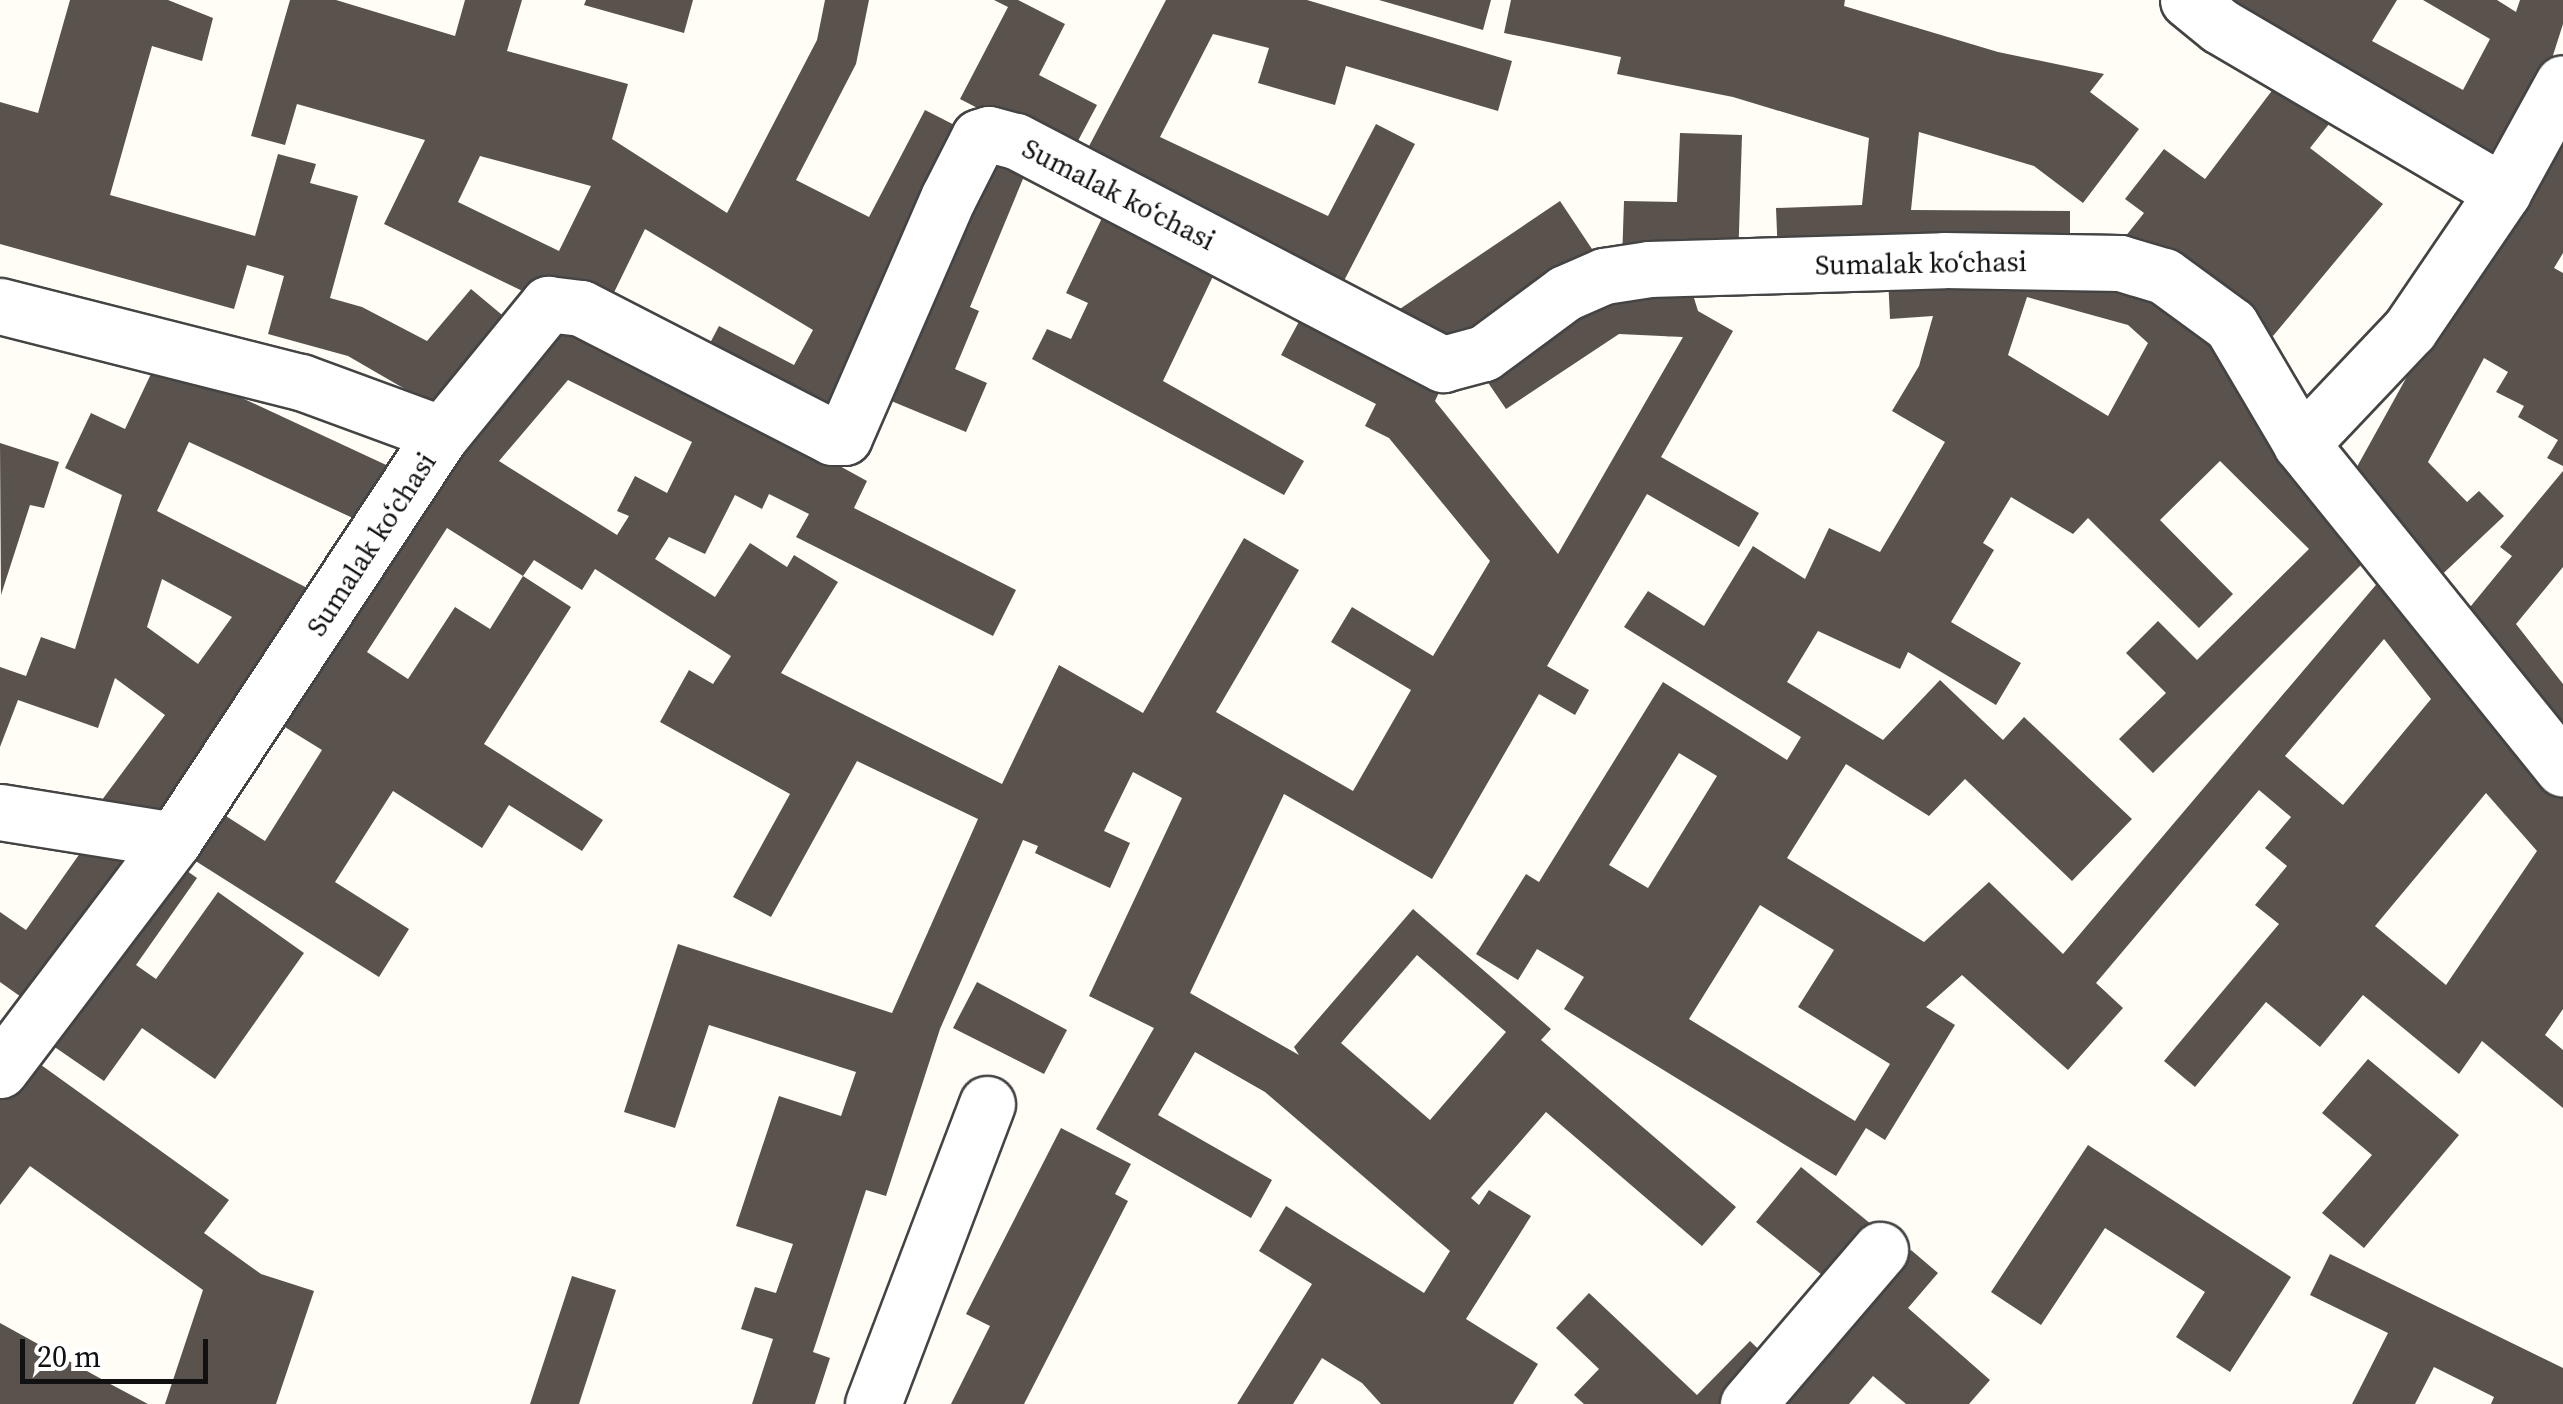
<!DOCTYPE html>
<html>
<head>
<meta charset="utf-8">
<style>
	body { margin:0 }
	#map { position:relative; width:2563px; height:1404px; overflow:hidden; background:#fffdf5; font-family:"Source Serif 4",serif }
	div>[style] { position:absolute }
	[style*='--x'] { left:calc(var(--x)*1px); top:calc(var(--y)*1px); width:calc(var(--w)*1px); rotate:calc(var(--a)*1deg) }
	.building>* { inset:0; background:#5a524d }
	.roads { filter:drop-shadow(2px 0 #444) drop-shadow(-2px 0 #444) drop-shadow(0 2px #444) drop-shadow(0 -2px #444) }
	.minor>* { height:55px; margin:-27.5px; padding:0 27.5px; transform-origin:27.5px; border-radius:27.5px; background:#fff }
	span { translate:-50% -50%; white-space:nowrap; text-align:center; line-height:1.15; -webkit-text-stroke:10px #fff; paint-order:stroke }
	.street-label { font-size:28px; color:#111 }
	.scale { position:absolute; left:20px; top:1339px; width:188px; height:45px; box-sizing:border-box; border:5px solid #111; border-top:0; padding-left:12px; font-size:30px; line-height:35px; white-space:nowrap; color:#111; -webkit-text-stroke:8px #fff; paint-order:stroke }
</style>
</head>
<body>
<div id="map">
	<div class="building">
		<i style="clip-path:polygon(70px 0,168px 0,213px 18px,202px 61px,152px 46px,110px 195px,255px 236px,278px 154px,316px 164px,310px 183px,358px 196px,330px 298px,362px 307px,427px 341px,471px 289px,519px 329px,448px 414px,348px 356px,268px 334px,284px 276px,247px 265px,234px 309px,0 244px,0 102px,38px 113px)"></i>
		<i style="clip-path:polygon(evenodd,290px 0,336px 0,455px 36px,465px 0,522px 0,507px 51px,628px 84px,612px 139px,727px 213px,817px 40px,825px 0,869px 0,856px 64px,796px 180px,869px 217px,925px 110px,978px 137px,825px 432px,698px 366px,719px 326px,794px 365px,813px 330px,645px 229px,602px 317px,537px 298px,384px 224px,425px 140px,297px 104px,285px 145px,251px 136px,290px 0,480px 156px,591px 186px,559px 251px,458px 202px,480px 156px)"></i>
		<i style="clip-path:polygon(586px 0,693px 0,684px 33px,584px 5px)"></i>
		<i style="clip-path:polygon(994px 0,1018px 0,1065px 24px,1039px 75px,1097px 105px,1070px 156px,960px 99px,1008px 7px)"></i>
		<i style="clip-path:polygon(1166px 0,1307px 0,1512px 61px,1498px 111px,1346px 66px,1335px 105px,1258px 83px,1269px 48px,1213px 34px,1160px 137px,1328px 216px,1376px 124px,1415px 144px,1334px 300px,1078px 167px)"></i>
		<i style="clip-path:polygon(1379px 0,1491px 0,1483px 30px)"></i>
		<i style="clip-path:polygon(1511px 0,1845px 0,1844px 6px,1998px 52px,2104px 74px,2090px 92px,2139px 129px,2083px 203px,2034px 166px,1919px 132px,1911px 210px,2070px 211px,2070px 253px,1778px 257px,1776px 208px,1862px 205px,1869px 138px,1733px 97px,1617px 74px,1621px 57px,1504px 33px)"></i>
		<i style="clip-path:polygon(2205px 0,2397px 0,2372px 41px,2463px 90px,2490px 39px,2423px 0,2497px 0,2516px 12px,2520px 0,2563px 0,2563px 24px,2548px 71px,2497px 163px)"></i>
		<i style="clip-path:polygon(2280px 80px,2333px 119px,2310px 148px,2383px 204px,2273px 336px,2168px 257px,2125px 237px,2144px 213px,2125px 199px,2164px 149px,2205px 179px)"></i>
		<i style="clip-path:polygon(2563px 95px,2563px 253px,2554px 268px,2563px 273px,2563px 466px,2547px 458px,2558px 440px,2518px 417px,2524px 406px,2496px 392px,2508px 372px,2484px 358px,2428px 462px,2467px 502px,2479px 491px,2504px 516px,2431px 585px,2343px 492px)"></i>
		<i style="clip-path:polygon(1680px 133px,1742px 135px,1738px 264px,1622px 261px,1624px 201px,1677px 202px)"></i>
		<i style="clip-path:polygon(972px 151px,1025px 174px,970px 307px,979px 311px,955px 369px,987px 383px,966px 432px,872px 393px)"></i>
		<i style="clip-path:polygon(1560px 201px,1594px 252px,1436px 359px,1385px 319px)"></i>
		<i style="clip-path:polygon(1102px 218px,1216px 270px,1163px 381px,1304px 461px,1284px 495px,1032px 359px,1047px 329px,1071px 339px,1088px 303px,1066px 293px)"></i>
		<i style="clip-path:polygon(evenodd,1888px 277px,2160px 291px,2204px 332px,2371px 555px,2153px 773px,2119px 739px,2166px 693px,2126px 653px,2158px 621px,2197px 660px,2309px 549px,2220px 461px,2160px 520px,2233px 594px,2199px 628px,2088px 518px,2073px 534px,2011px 497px,1983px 543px,1994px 550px,1951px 622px,2021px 663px,1996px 705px,1908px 652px,1900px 669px,1818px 631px,1787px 682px,1883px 740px,1940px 680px,2003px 740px,2024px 717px,2132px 819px,2072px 881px,1965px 779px,1929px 816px,1846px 764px,1787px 858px,1924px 942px,1989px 882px,2063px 954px,2386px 573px,2563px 787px,2563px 1009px,2545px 1035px,2563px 1050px,2563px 1108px,2482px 1041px,2459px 1074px,2363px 995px,2320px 1047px,2266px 1002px,2195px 1087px,2164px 1061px,2279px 924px,2255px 905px,2287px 866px,2265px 848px,2291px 817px,2259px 790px,2096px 983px,2123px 1008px,2068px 1070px,1962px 975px,1926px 1007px,1955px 1025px,1885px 1140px,1866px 1128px,1836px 1176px,1564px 1009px,1584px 977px,1537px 949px,1518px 980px,1476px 954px,1526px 874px,1539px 882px,1663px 682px,1787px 760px,1801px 737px,1624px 627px,1648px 591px,1704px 626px,1753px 546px,1805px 579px,1829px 528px,1880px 552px,1945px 442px,1892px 411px,1919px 366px,1933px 316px,1890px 319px,1888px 277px,2027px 297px,2128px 325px,2148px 343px,2108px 416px,2008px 355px,2027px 297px,1888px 277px,2384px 639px,2431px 699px,2343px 805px,2285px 756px,2384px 639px,1888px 277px,1679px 753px,1717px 776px,1648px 888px,1609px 865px,1679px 753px,1888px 277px,2486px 793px,2537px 851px,2446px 985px,2375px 926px,2486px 793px,1888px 277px,1760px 905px,1834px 950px,1798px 1007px,1890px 1064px,1855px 1121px,1689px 1019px,1760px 905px)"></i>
		<i style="clip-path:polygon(evenodd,1690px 285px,1698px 311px,1733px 331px,1661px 457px,1759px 513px,1739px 547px,1647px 494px,1547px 666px,1589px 690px,1575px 715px,1539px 694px,1432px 879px,1284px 794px,1190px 993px,1299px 1055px,1294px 1047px,1413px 909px,1551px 1029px,1541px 1040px,1736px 1207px,1702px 1246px,1546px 1112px,1471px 1198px,1479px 1205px,1489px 1190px,1531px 1216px,1466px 1319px,1538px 1364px,1513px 1404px,1381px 1404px,1362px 1383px,1322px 1358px,1293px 1404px,1237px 1404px,1312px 1284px,1259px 1251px,1286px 1206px,1424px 1293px,1450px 1251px,1265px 1092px,1195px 1052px,1158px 1115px,1272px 1180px,1251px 1218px,1096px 1129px,1154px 1028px,1089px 996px,1182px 798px,1133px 772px,1104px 831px,1130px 843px,1110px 888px,1035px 853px,1038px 846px,1023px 840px,940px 1029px,886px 1196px,866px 1190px,813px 1352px,830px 1358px,815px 1404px,752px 1404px,773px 1339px,741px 1329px,755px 1287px,776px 1293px,793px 1244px,736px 1226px,779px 1096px,841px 1116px,856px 1072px,709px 1025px,675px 1128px,624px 1112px,678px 944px,892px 1013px,978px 819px,857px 761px,771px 917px,733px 897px,790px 794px,660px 722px,689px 670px,713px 684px,731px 656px,595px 569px,582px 590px,534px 560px,523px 576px,447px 528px,367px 652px,408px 679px,455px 607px,490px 629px,523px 576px,571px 607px,484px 744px,603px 820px,582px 851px,509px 805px,482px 848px,393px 791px,335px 882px,409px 929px,379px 977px,175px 848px,204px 802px,265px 841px,322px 750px,267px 716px,450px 429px,567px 316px,867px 481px,854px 508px,1016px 590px,993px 636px,796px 537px,809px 514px,769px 494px,762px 509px,735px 495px,705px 554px,669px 537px,655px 559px,715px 597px,750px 543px,787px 567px,794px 555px,838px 582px,781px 673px,1002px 784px,1059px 665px,1143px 713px,1244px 538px,1299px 570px,1216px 712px,1353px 791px,1411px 690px,1331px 642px,1352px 607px,1433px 656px,1490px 561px,1389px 438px,1365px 426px,1376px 404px,1281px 355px,1309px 303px,1442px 386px,1435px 401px,1558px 554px,1683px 337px,1619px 334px,1506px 409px,1474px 362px,1588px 288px,1690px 285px,568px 380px,692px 442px,667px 493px,635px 476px,617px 511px,629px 516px,617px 535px,499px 461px,568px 380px,1690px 285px,1417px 955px,1506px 1032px,1430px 1120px,1341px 1043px,1417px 955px)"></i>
		<i style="clip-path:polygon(evenodd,158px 359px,397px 470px,370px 526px,189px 442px,157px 511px,323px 596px,159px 818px,96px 808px,165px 715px,115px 678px,98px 728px,18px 700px,0 747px,0 667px,26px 676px,41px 637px,75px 649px,122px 495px,65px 468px,91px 413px,125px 429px,158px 359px,162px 579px,232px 617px,198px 664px,147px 627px,162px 579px)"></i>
		<i style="clip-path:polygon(0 443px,59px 462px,44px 508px,30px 505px,1px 595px)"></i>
		<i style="clip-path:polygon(2563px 471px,2563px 567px,2516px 624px,2563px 684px,2563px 762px,2457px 623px,2512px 556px,2500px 547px)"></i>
		<i style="clip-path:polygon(90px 839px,135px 871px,38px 1009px,0 982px,0 912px,26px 930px)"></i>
		<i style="clip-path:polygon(170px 859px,197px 878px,136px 965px,156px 979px,218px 892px,304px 953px,215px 1079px,142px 1028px,104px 1081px,43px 1039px)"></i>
		<i style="clip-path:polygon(977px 982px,1067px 1030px,1044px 1074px,953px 1028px)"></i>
		<i style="clip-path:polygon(30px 1057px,229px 1200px,204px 1233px,261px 1274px,314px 1291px,276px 1404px,165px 1404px,203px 1290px,30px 1166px,0 1205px,0 1098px)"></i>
		<i style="clip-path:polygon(2368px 1059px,2459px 1135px,2364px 1248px,2322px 1213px,2372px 1155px,2322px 1113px)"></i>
		<i style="clip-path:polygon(1061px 1128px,1131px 1164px,1115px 1194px,1128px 1201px,1024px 1404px,951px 1404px,990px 1326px,966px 1314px)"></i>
		<i style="clip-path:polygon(2088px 1145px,2291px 1277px,2230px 1372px,2176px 1337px,2205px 1292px,2105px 1228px,2041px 1325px,1991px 1292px)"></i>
		<i style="clip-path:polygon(1801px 1167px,1882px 1233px,1837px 1287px,1756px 1222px)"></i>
		<i style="clip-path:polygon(1911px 1250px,1938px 1273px,1908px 1308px,1990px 1380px,1969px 1404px,1906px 1404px,1873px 1376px,1849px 1404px,1756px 1404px,1862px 1307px)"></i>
		<i style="clip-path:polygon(2330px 1254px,2563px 1368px,2563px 1404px,2491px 1404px,2494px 1397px,2434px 1367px,2415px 1404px,2352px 1404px,2388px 1333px,2310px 1295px)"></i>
		<i style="clip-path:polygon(572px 1276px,616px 1290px,579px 1404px,530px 1404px)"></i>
		<i style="clip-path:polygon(1589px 1293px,1697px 1395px,1750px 1341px,1775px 1365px,1737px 1404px,1584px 1404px,1574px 1395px,1599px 1369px,1556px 1328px)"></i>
		<i style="clip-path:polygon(0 1323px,114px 1386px,148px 1404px,0 1404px)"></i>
	</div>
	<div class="roads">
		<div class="minor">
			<i style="--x:2188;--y:0;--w:41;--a:39.1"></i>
			<i style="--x:2220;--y:26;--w:328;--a:30.4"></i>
			<i style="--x:0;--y:306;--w:310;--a:14.2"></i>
			<i style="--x:301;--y:382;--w:150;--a:20.2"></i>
			<i style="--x:2301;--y:444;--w:158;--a:-46.5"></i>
			<i style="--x:2410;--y:329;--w:166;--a:-55.8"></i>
			<i style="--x:2503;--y:192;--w:124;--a:-61.2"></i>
			<i style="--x:0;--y:812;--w:176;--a:9.1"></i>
			<i style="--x:0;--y:1070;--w:288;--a:-52.9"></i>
			<i style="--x:174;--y:840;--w:486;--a:-56.6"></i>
			<i style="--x:442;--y:434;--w:168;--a:-50.8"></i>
			<i style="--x:548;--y:304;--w:33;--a:7"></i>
			<i style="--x:581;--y:308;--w:282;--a:27.2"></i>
			<i style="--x:832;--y:437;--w:12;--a:0"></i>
			<i style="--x:844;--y:437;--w:261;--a:-66.5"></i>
			<i style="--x:948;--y:198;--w:68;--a:-63.1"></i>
			<i style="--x:979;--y:137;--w:10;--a:-17"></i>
			<i style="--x:989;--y:134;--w:28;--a:15"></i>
			<i style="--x:1016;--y:141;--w:482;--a:27.6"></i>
			<i style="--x:1443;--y:364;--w:42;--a:-15"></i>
			<i style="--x:1484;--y:353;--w:101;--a:-36.5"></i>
			<i style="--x:1565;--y:293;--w:43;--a:-23.6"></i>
			<i style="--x:1604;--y:276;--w:46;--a:-8.8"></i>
			<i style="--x:1649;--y:269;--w:295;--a:-1.7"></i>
			<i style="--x:1944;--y:260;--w:176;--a:1"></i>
			<i style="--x:2120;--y:263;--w:46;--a:16.5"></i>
			<i style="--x:2164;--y:276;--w:83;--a:36.2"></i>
			<i style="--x:2231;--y:325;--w:138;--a:59.5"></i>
			<i style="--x:2301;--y:444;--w:417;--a:51.1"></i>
			<i style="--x:873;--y:1404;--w:321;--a:-69.2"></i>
			<i style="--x:1748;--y:1404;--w:203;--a:-49.4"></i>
		</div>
	</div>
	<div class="street-label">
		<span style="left:1119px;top:194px;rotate:27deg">Sumalak koʻchasi</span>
		<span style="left:1921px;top:263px;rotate:-1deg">Sumalak koʻchasi</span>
		<span style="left:371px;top:544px;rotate:-57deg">Sumalak koʻchasi</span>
	</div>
	<div class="scale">20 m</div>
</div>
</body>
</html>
